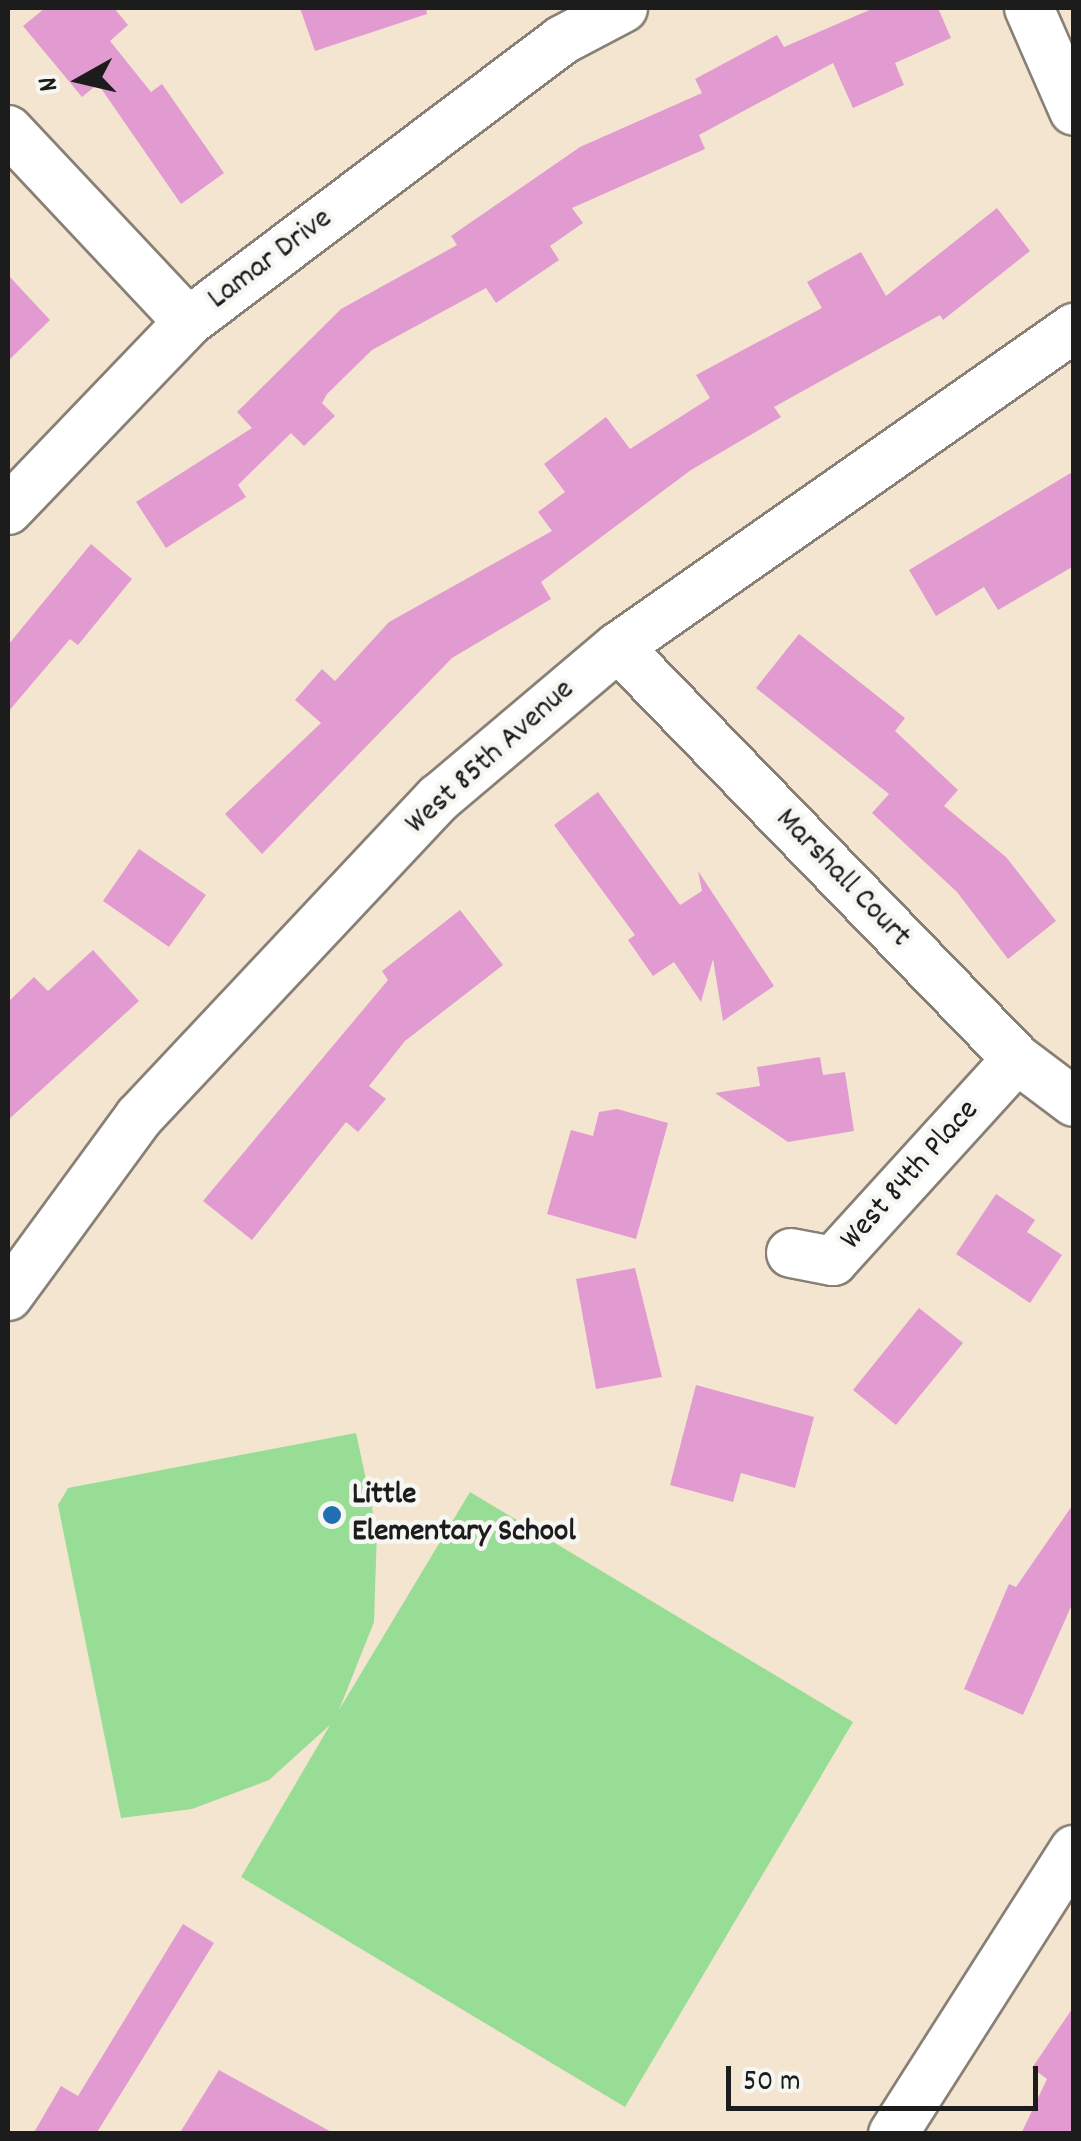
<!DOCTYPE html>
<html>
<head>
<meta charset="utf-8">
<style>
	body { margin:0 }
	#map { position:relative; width:1081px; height:2141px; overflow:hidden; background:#f4e5d0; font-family:Dekko,sans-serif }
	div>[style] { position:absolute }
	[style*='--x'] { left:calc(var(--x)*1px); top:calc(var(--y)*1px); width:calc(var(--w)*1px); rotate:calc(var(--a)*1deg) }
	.green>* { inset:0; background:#98dd95 }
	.building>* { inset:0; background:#e29bd1 }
	.roads { filter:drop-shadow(2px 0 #888076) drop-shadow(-2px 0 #888076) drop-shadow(0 2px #888076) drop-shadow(0 -2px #888076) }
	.street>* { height:48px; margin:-24px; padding:0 24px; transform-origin:24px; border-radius:24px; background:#fff }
	.dots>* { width:28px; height:28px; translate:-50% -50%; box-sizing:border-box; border:5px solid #f6f6f2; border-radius:50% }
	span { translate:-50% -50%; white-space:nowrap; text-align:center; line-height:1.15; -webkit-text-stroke:9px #f6f6f2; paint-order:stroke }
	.street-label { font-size:32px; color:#1c1c1c }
	.poi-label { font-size:32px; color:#1c1c1c; font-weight:700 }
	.left { translate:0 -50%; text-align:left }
	.frame { position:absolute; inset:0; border:10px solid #1c1c1c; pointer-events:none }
	.north { position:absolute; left:30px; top:30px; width:100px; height:100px; -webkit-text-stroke:8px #f6f6f2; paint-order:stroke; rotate:262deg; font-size:28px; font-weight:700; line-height:40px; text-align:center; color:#1c1c1c }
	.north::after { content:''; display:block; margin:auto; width:35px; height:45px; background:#1c1c1c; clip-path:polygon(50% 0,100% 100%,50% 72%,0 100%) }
	.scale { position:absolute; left:726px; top:2066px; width:312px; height:45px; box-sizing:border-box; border:5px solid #1c1c1c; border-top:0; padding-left:12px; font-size:30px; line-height:35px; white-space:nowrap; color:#1c1c1c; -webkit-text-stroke:8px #f6f6f2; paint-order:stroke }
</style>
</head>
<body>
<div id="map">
	<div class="green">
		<i style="clip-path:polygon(356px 1433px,377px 1531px,374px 1622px,339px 1710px,470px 1492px,853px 1722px,625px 2107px,241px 1877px,330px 1725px,269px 1780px,192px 1809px,121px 1818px,58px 1505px,68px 1488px)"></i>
	</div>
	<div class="building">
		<i style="clip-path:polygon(45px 8px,114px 8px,128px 25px,110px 41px,151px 92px,162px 84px,224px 173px,181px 204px,98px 84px,82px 97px,23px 26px)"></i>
		<i style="clip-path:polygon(300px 8px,426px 8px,427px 14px,315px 51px)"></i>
		<i style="clip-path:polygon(874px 8px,938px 8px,951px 38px,895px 63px,904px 85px,853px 108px,833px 63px,699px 135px,705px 149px,572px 208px,583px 223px,550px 246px,559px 260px,496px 303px,486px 288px,372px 350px,327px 394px,322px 403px,335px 416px,304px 446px,291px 433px,238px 485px,246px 497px,166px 548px,136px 502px,252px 428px,237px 412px,341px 309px,457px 245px,451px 236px,580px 147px,702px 93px,695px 79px,777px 35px,784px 47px)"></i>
		<i style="clip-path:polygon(997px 208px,1030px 251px,943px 320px,940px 315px,774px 407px,781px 417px,691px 470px,541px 582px,551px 599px,452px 658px,262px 854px,225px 814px,321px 723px,295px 700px,322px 669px,335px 681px,389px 622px,552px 531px,538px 512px,565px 492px,544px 464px,606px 417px,630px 449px,710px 398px,696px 375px,822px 308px,807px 282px,861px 252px,886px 296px)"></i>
		<i style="clip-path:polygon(8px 275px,50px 320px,8px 361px)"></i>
		<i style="clip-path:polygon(1074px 471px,1074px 566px,998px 610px,984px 587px,936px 616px,909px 570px)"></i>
		<i style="clip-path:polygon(91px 544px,132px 579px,78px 645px,70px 639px,8px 712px,8px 645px)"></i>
		<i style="clip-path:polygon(799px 634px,905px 718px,895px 731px,958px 790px,944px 806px,1006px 857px,1056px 921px,1008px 959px,957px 892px,872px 813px,889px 794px,756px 688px)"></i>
		<i style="clip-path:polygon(598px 792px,680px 905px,702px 891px,698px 871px,774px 986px,723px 1021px,713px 959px,701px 1002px,674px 962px,653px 976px,628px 940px,635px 935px,554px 825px)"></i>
		<i style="clip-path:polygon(139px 849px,206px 895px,169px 947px,103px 901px)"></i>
		<i style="clip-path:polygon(460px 910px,503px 965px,405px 1041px,369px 1086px,386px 1099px,358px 1132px,346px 1122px,252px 1240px,203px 1201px,388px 980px,382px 971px)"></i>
		<i style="clip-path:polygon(93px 950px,139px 1001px,8px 1120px,8px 1002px,34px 977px,48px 991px)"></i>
		<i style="clip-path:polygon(820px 1057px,823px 1075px,845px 1072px,854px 1131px,788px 1142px,715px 1093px,760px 1086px,757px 1067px)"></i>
		<i style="clip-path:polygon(617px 1109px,668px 1123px,636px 1239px,547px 1214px,571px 1130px,593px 1136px,599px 1112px)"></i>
		<i style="clip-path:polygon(996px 1194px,1035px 1220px,1027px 1232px,1062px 1255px,1030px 1303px,956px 1254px)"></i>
		<i style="clip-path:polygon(635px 1268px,662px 1377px,596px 1389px,576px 1279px)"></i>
		<i style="clip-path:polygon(919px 1308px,963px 1343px,896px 1425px,853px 1390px)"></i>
		<i style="clip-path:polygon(696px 1385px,814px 1417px,795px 1488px,741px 1473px,733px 1502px,670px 1485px)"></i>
		<i style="clip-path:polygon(1074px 1503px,1074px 1600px,1023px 1715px,964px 1689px,1009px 1584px,1016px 1587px)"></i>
		<i style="clip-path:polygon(183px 1924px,214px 1943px,96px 2134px,33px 2134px,61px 2086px,78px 2096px)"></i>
		<i style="clip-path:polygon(1074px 2006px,1074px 2134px,1021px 2134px,1047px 2079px,1032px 2068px)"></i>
		<i style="clip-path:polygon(219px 2070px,335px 2134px,179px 2134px)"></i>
	</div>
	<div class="roads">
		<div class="street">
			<i style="--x:1029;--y:8;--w:112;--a:66.4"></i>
			<i style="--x:8;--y:130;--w:263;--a:46.8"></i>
			<i style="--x:8;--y:510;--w:260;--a:-46.2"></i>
			<i style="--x:188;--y:322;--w:468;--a:-37"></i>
			<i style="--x:562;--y:40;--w:69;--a:-27.7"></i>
			<i style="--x:618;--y:647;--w:574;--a:45.92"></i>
			<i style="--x:1017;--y:1059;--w:71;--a:37"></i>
			<i style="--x:791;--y:1253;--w:43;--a:10.8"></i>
			<i style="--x:833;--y:1261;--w:273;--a:-47.7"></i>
			<i style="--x:8;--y:1296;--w:222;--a:-53.8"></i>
			<i style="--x:139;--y:1117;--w:438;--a:-46.8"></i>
			<i style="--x:439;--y:798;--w:234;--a:-40.2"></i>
			<i style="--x:618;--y:647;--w:557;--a:-34.98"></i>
			<i style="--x:893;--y:2134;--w:337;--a:-57.5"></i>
		</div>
	</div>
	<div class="dots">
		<i style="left:332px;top:1515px;background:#1f6fb2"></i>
	</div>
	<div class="street-label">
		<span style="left:271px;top:260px;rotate:-37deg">Lamar Drive</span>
		<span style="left:491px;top:758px;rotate:-42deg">West 85th Avenue</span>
		<span style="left:842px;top:879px;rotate:46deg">Marshall Court</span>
		<span style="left:911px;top:1176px;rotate:-48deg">West 84th Place</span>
	</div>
	<div class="poi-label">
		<span class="left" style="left:352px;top:1515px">Little<br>Elementary School</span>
	</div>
	<div class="frame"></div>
	<div class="north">N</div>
	<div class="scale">50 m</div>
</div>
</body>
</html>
